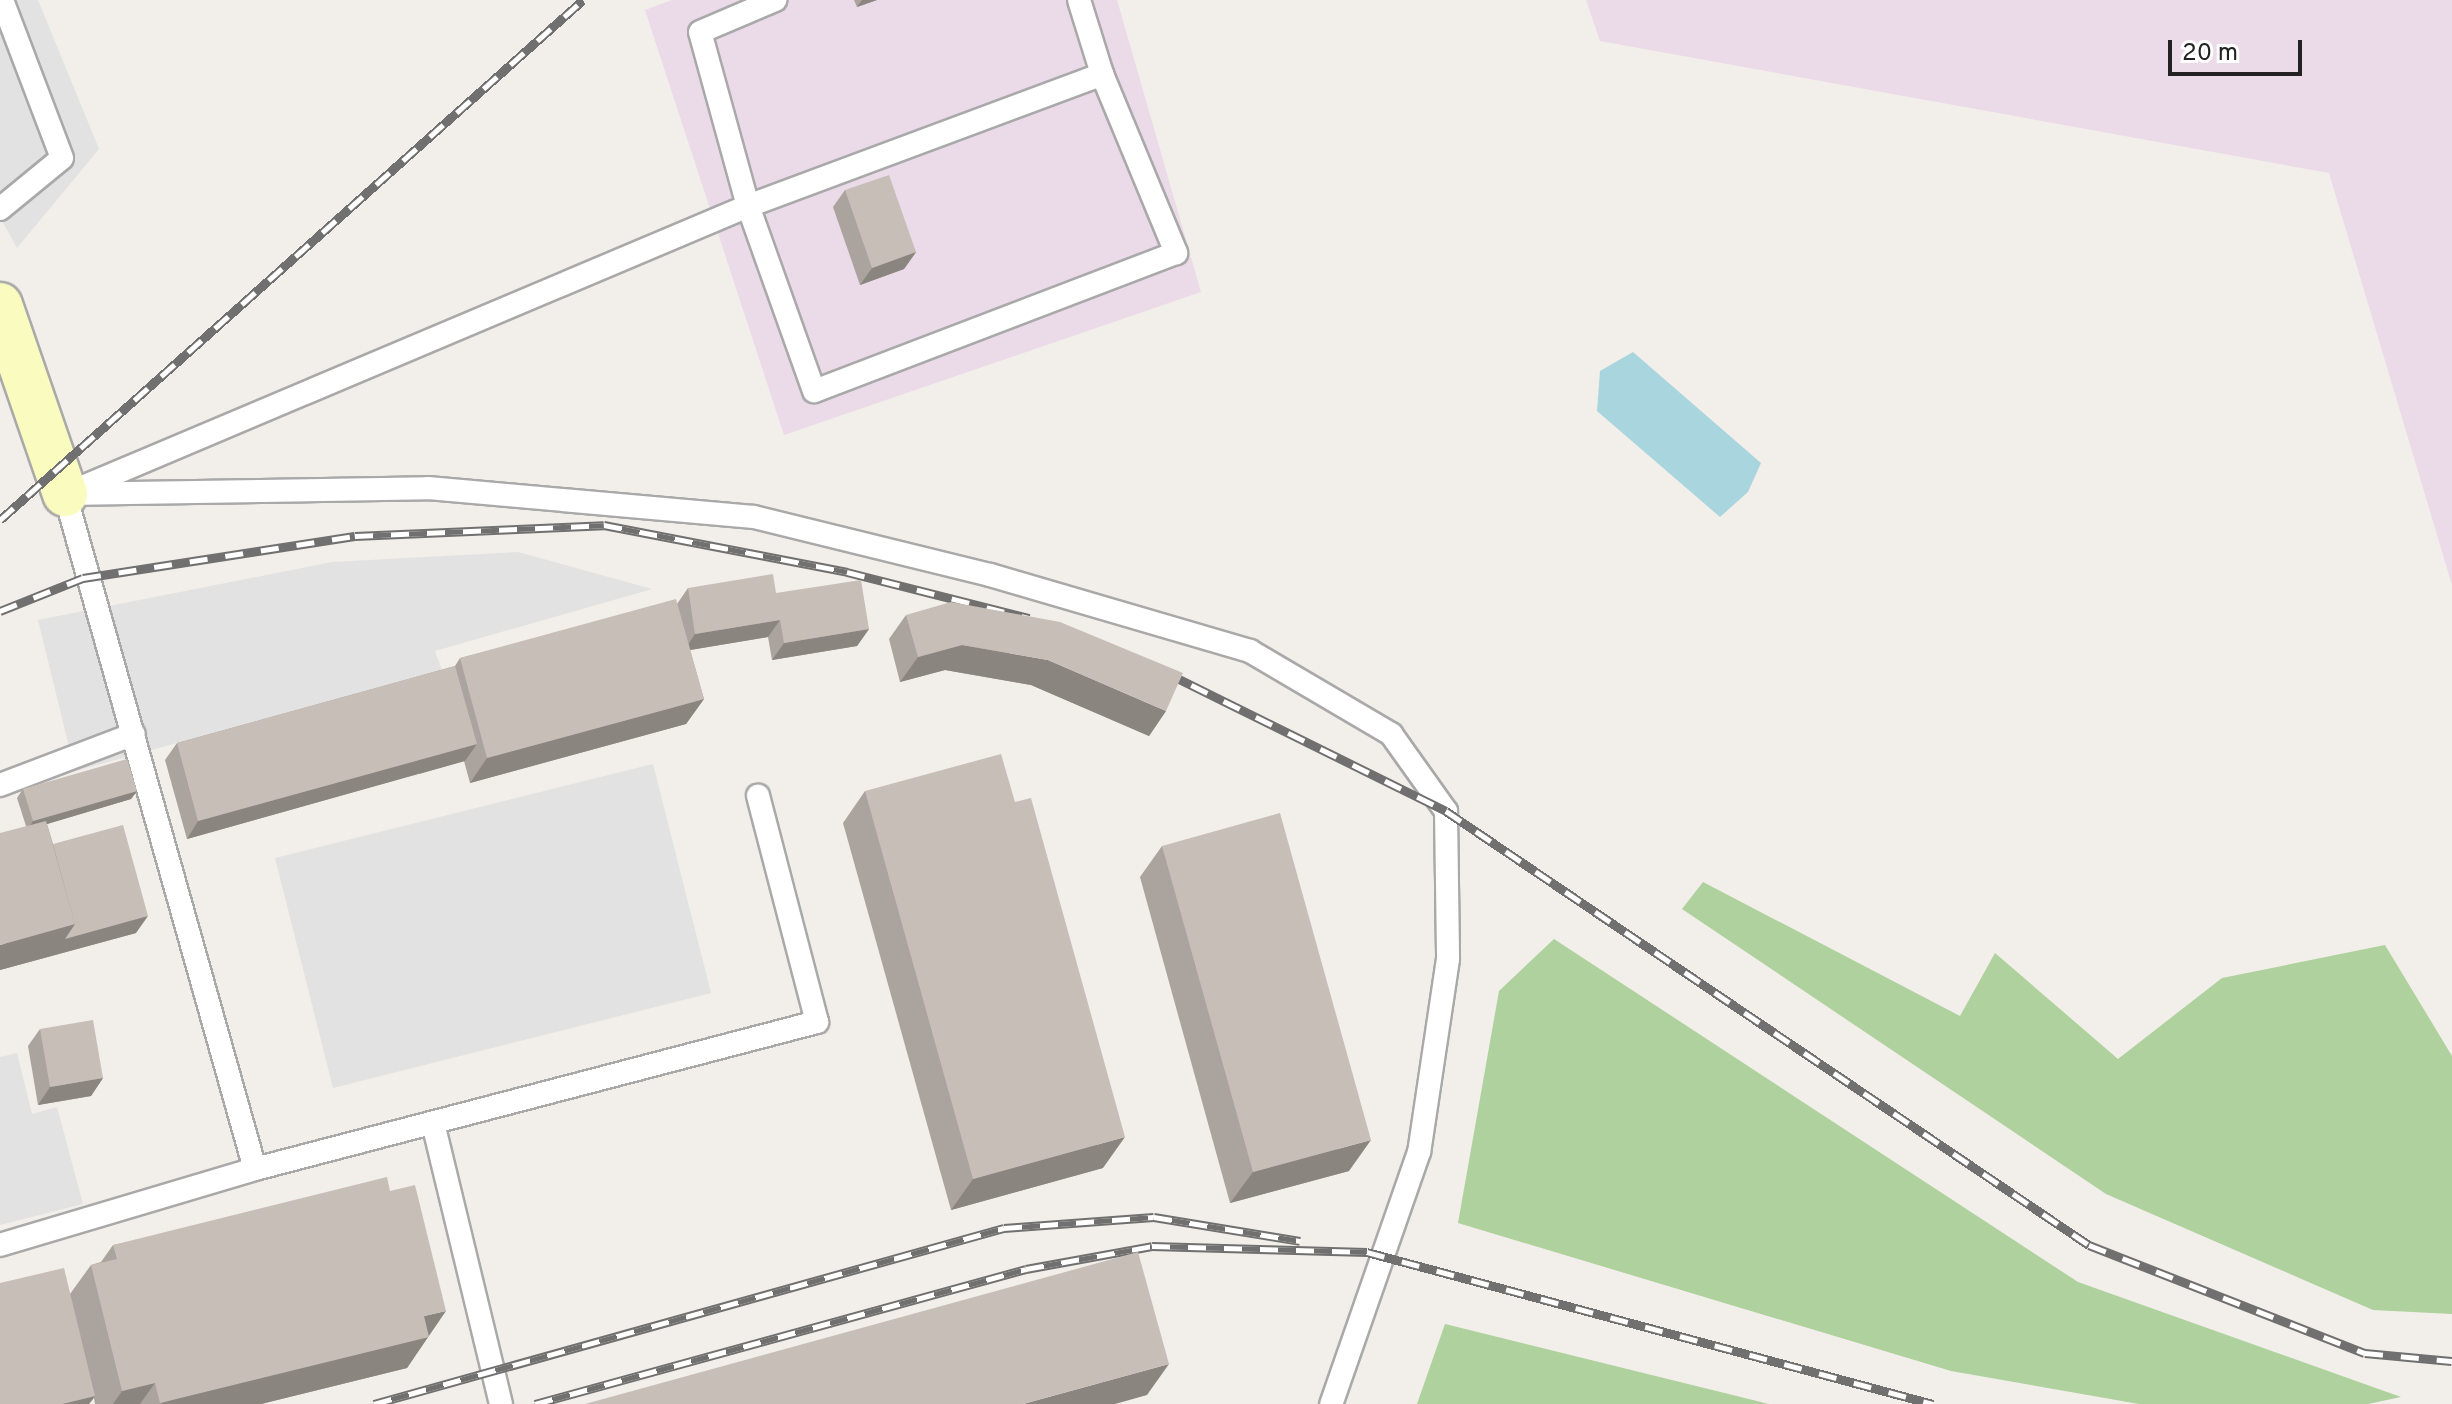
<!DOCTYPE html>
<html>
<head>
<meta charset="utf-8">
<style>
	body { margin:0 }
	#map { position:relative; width:2452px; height:1404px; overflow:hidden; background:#f2eee9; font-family:Overpass,sans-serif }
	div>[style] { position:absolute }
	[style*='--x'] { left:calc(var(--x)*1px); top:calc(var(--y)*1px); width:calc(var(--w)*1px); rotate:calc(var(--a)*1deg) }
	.industrial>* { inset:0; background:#ebdae8 }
	.forest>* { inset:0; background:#aed19d }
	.parking>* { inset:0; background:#e2e2e2 }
	.water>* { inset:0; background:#a9d5df }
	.roads { filter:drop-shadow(2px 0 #a9a9a9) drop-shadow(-2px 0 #a9a9a9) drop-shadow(0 2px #a9a9a9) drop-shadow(0 -2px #a9a9a9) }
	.lane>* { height:22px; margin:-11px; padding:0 11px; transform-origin:11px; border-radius:11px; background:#fff }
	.secondary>* { height:44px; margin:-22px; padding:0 22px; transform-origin:22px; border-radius:22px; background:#fafbbe }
	.rail>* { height:9px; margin-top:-4.5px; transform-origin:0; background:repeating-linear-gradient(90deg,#fff 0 18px,#707070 0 36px); box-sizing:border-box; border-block:2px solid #707070 }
	.wall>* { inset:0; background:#aba39d }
	.shaded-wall>* { inset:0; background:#8b8580 }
	.building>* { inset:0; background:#c7beb7 }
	span { translate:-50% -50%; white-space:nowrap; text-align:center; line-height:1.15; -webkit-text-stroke:8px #fff; paint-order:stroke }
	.scale { position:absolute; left:2168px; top:40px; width:134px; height:36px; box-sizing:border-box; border:4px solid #222; border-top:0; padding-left:10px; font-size:24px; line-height:28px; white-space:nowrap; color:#222; -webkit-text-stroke:6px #fff; paint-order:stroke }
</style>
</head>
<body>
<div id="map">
	<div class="industrial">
		<i style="clip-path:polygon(672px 0,1117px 0,1201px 292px,784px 435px,645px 10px)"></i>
		<i style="clip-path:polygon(1586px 0,2452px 0,2452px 585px,2329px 173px,1600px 41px)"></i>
	</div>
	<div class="forest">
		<i style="clip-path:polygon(1703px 882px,1960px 1016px,1995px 953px,2118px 1059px,2222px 978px,2385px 945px,2452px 1056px,2452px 1314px,2373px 1310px,2106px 1194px,1682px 909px)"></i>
		<i style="clip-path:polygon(1554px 939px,2078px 1282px,2401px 1397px,2368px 1404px,2139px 1404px,1951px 1371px,1458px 1223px,1499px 991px)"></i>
		<i style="clip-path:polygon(1445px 1324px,1769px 1404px,1417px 1404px)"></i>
	</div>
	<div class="parking">
		<i style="clip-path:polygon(0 0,38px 0,99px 149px,17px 248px,0 217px)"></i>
		<i style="clip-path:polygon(518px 552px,652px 589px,435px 651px,442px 670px,75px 771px,38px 620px,332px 562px)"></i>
		<i style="clip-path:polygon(653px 764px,711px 993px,333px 1088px,275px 858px)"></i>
		<i style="clip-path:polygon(17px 1053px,32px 1114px,57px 1107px,83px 1204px,0 1225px,0 1057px)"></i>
	</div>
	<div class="water">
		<i style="clip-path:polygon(1633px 352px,1761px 463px,1748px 492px,1720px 517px,1597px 411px,1600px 371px)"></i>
	</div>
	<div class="roads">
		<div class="lane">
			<i style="--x:1079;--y:0;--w:77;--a:72.7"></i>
			<i style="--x:1102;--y:74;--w:194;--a:67.5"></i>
			<i style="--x:1176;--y:253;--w:387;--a:159.1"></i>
			<i style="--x:814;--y:391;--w:196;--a:-109.6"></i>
			<i style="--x:748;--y:206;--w:378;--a:-20.4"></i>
			<i style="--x:0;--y:209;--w:80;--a:-39.4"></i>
			<i style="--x:62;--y:158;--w:169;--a:-110.8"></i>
			<i style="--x:78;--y:489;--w:727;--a:-22.9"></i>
			<i style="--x:748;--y:206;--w:180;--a:-105.4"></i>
			<i style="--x:700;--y:32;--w:82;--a:-23.1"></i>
			<i style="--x:65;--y:494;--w:363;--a:-0.9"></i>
			<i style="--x:428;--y:488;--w:327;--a:5.1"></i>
			<i style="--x:754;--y:517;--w:243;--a:13.8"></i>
			<i style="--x:990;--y:575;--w:271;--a:16.3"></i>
			<i style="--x:1250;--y:651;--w:164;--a:30.5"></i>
			<i style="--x:1391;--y:734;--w:95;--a:54.5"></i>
			<i style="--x:1446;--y:811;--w:148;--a:89.2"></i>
			<i style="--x:1448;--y:959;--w:195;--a:98.5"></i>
			<i style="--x:1419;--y:1152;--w:267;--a:109.2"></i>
			<i style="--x:65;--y:494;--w:701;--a:74.28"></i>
			<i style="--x:0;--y:785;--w:143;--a:-20.8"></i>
			<i style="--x:433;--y:1123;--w:289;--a:76.4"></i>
			<i style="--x:0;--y:1245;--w:266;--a:-16.6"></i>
			<i style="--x:255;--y:1169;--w:581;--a:-14.66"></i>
			<i style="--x:817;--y:1022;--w:234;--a:-104.6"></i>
		</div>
		<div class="secondary">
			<i style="--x:0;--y:305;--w:200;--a:71"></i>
		</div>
	</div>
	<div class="rail">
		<i style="--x:0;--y:520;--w:781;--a:-41.73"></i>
		<i style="--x:0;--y:611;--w:89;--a:-21.7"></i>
		<i style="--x:83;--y:578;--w:275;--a:-8.8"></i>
		<i style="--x:355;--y:536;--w:249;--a:-2.5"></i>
		<i style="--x:604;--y:525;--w:248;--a:10.9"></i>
		<i style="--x:847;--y:572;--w:188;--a:14.2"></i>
		<i style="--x:1159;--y:669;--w:320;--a:26.3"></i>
		<i style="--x:1446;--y:811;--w:776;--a:34.02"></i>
		<i style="--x:2089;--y:1245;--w:296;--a:21.4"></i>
		<i style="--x:2365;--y:1353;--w:87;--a:5.3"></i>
		<i style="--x:374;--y:1404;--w:654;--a:-15.61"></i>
		<i style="--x:1004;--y:1228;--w:150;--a:-4.2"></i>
		<i style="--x:1154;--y:1217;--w:148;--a:9.3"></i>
		<i style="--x:535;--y:1404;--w:509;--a:-15.37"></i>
		<i style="--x:1026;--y:1269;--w:128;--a:-10.3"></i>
		<i style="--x:1152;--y:1246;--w:215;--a:1.6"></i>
		<i style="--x:1367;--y:1252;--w:586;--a:15.03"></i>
	</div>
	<div class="wall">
		<i style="clip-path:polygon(854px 0,877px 0,857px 7px)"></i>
		<i style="clip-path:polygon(845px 190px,916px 252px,904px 269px,860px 285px,833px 207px)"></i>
		<i style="clip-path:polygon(688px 588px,776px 593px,869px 629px,857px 646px,772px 660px,768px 637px,690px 650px,704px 699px,686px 724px,470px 783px,464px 761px,187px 839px,165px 760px,177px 743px,455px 666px,460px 658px,677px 604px)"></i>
		<i style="clip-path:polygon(906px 615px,1166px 711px,1149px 736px,1031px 685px,945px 670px,900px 682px,889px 639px)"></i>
		<i style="clip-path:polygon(23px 789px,137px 791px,131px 799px,47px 824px,53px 844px,136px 933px,0 970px,26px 826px,17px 798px)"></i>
		<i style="clip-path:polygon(865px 791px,1015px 802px,1103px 1168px,951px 1210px,843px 823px)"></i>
		<i style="clip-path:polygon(1162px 846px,1349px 1171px,1230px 1203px,1140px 877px)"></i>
		<i style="clip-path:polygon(40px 1029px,103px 1078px,91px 1096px,38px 1105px,28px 1046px)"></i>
		<i style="clip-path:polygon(390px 1191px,429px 1335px,407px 1368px,261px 1404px,95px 1404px,94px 1398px,89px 1404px,0 1404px,70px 1294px,91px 1265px,101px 1262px,113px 1245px)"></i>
	</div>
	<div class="shaded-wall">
		<i style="clip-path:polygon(862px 0,877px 0,857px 7px)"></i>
		<i style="clip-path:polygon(916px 252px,904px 269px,860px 285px,872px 268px)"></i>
		<i style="clip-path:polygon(780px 620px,768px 637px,684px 651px,695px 634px)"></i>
		<i style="clip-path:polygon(869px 629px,857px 646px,772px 660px,784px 643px)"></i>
		<i style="clip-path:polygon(962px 645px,1048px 660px,1166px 711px,1149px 736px,1031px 685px,945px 670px,900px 682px,918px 657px)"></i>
		<i style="clip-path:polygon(704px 699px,686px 724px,470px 783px,487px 758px)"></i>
		<i style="clip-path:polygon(477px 744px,465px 761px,187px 839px,198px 821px)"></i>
		<i style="clip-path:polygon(137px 791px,131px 799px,27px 830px,33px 821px)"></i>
		<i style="clip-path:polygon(148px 916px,136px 933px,0 970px,0 945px,75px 924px)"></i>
		<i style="clip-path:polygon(103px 1078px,91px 1096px,38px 1105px,50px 1087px)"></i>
		<i style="clip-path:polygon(1125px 1137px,1103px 1168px,951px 1210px,973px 1179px)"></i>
		<i style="clip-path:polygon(1371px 1140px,1349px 1171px,1230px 1203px,1253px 1172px)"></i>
		<i style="clip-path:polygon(446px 1311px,407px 1368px,261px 1404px,159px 1404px,424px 1316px)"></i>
		<i style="clip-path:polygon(1169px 1364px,1147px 1395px,1115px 1404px,1023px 1404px)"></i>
		<i style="clip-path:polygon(155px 1383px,140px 1404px,113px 1404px,122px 1391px)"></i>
		<i style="clip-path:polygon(95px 1396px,89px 1404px,62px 1404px)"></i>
	</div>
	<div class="building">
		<i style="clip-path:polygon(889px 175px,916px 252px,872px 268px,845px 190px)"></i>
		<i style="clip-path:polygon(773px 574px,776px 593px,861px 580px,869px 629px,784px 643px,780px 620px,695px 634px,688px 588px)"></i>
		<i style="clip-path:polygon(676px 599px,704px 699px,487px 758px,460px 658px)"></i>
		<i style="clip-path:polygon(951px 602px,1060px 622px,1183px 673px,1166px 711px,1048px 660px,962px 645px,918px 657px,906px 615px)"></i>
		<i style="clip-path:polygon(455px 666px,477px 744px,198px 821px,177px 743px)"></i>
		<i style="clip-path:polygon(1001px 754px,1015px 802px,1031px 798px,1125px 1137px,973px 1179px,865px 791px)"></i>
		<i style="clip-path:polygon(127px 759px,137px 791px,33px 821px,23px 789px)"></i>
		<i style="clip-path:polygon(1280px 813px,1371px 1140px,1253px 1172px,1162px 846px)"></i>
		<i style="clip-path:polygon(46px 821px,75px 924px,0 945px,0 833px)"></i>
		<i style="clip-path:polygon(123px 825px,148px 916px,65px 939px,75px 924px,53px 844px)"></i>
		<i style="clip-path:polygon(93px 1020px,103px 1078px,50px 1087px,40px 1029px)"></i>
		<i style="clip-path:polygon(387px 1177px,390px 1191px,415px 1185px,446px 1311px,424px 1316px,429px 1337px,160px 1403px,155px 1383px,122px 1391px,91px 1265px,117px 1259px,113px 1245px)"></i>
		<i style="clip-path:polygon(1138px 1252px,1169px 1364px,1023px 1404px,585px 1404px)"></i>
		<i style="clip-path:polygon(64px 1268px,95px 1396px,62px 1404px,0 1404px,0 1283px)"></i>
	</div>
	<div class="scale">20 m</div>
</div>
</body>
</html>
